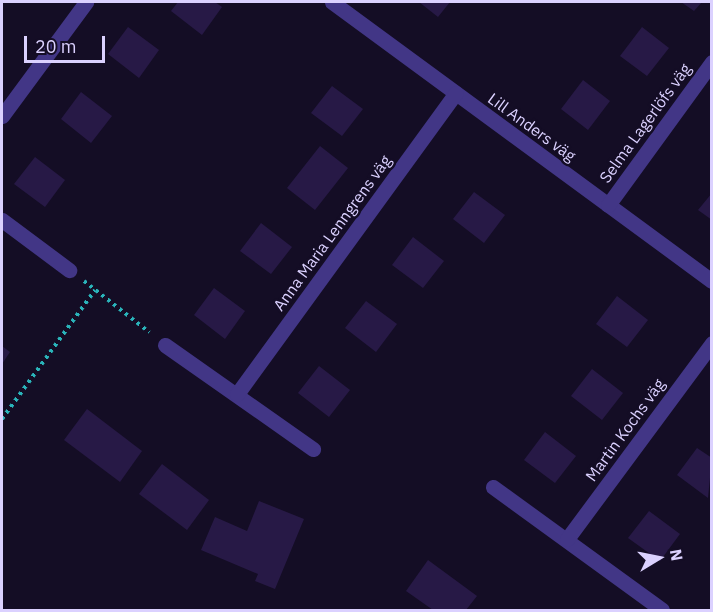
<!DOCTYPE html>
<html>
<head>
<meta charset="utf-8">
<style>
	body { margin:0 }
	#map { position:relative; width:713px; height:612px; overflow:hidden; background:#140d25; font-family:"IBM Plex Sans",sans-serif }
	div>[style] { position:absolute }
	[style*='--x'] { left:calc(var(--x)*1px); top:calc(var(--y)*1px); width:calc(var(--w)*1px); rotate:calc(var(--a)*1deg) }
	.building>* { inset:0; background:#271946 }
	.path>* { height:4px; margin-top:-2px; transform-origin:0; background:repeating-linear-gradient(90deg,#2ab4ba 0 3px,transparent 0 7.5px) }
	.minor>* { height:15px; margin:-7.5px; padding:0 7.5px; transform-origin:7.5px; border-radius:7.5px; background:#423686 }
	span { translate:-50% -50%; white-space:nowrap; text-align:center; line-height:1.15; -webkit-text-stroke:5px #140d25; paint-order:stroke }
	.street-label { font-size:16px; color:#dbd1ff }
	.frame { position:absolute; inset:0; border:3px solid #dbd1ff; pointer-events:none }
	.north { position:absolute; left:629px; top:528px; width:60px; height:60px; -webkit-text-stroke:4px #140d25; paint-order:stroke; rotate:80deg; font-size:16px; font-weight:700; line-height:24px; text-align:center; color:#dbd1ff }
	.north::after { content:''; display:block; margin:auto; width:21px; height:27px; background:#dbd1ff; clip-path:polygon(50% 0,100% 100%,50% 72%,0 100%) }
	.scale { position:absolute; left:24px; top:36px; width:81px; height:27px; box-sizing:border-box; border:3px solid #dbd1ff; border-top:0; padding-left:8px; font-size:18px; line-height:21px; white-space:nowrap; color:#dbd1ff; -webkit-text-stroke:4px #140d25; paint-order:stroke }
</style>
</head>
<body>
<div id="map">
	<div class="building">
		<i style="clip-path:polygon(178px 2px,215px 2px,222px 7px,202px 35px,171px 11px)"></i>
		<i style="clip-path:polygon(419px 2px,450px 2px,438px 17px)"></i>
		<i style="clip-path:polygon(681px 2px,702px 2px,694px 11px)"></i>
		<i style="clip-path:polygon(128px 27px,159px 50px,139px 78px,108px 54px)"></i>
		<i style="clip-path:polygon(642px 27px,669px 48px,647px 76px,620px 56px)"></i>
		<i style="clip-path:polygon(583px 80px,610px 101px,588px 130px,561px 109px)"></i>
		<i style="clip-path:polygon(332px 86px,363px 109px,342px 136px,311px 113px)"></i>
		<i style="clip-path:polygon(81px 92px,112px 116px,91px 143px,61px 119px)"></i>
		<i style="clip-path:polygon(320px 146px,348px 168px,315px 210px,287px 188px)"></i>
		<i style="clip-path:polygon(35px 157px,65px 180px,45px 207px,14px 184px)"></i>
		<i style="clip-path:polygon(474px 192px,505px 215px,484px 243px,453px 219px)"></i>
		<i style="clip-path:polygon(712px 193px,712px 220px,698px 210px)"></i>
		<i style="clip-path:polygon(261px 223px,292px 247px,271px 274px,240px 251px)"></i>
		<i style="clip-path:polygon(413px 237px,444px 261px,423px 288px,392px 265px)"></i>
		<i style="clip-path:polygon(214px 288px,245px 311px,225px 339px,194px 315px)"></i>
		<i style="clip-path:polygon(617px 296px,648px 320px,627px 347px,596px 324px)"></i>
		<i style="clip-path:polygon(366px 301px,397px 324px,376px 352px,345px 328px)"></i>
		<i style="clip-path:polygon(2px 346px,10px 352px,2px 364px)"></i>
		<i style="clip-path:polygon(319px 366px,350px 390px,329px 417px,298px 393px)"></i>
		<i style="clip-path:polygon(592px 369px,623px 393px,602px 420px,571px 396px)"></i>
		<i style="clip-path:polygon(87px 409px,142px 451px,120px 482px,64px 440px)"></i>
		<i style="clip-path:polygon(545px 432px,576px 456px,555px 483px,524px 460px)"></i>
		<i style="clip-path:polygon(697px 448px,712px 458px,708px 498px,677px 475px)"></i>
		<i style="clip-path:polygon(162px 464px,209px 500px,187px 530px,139px 494px)"></i>
		<i style="clip-path:polygon(259px 501px,304px 519px,275px 589px,255px 581px,258px 574px,201px 550px,215px 517px,247px 531px)"></i>
		<i style="clip-path:polygon(649px 511px,680px 534px,660px 561px,628px 538px)"></i>
		<i style="clip-path:polygon(428px 560px,477px 596px,466px 610px,433px 610px,406px 591px)"></i>
	</div>
	<div class="path">
		<i style="--x:84;--y:281;--w:83;--a:38.1"></i>
		<i style="--x:2;--y:419;--w:159;--a:-54.2"></i>
	</div>
	<div class="minor">
		<i style="--x:332;--y:2;--w:471;--a:36.3"></i>
		<i style="--x:2;--y:116;--w:142;--a:-53.6"></i>
		<i style="--x:608;--y:205;--w:177;--a:-54"></i>
		<i style="--x:2;--y:220;--w:84;--a:36.7"></i>
		<i style="--x:165;--y:345;--w:181;--a:35.1"></i>
		<i style="--x:237;--y:394;--w:372;--a:-54"></i>
		<i style="--x:493;--y:487;--w:209;--a:36"></i>
		<i style="--x:567;--y:539;--w:244;--a:-53.5"></i>
	</div>
	<div class="street-label">
		<span style="left:645px;top:123px;rotate:-54deg">Selma Lagerlöfs väg</span>
		<span style="left:532px;top:127px;rotate:36deg">Lill Anders väg</span>
		<span style="left:332px;top:233px;rotate:-54deg">Anna Maria Lenngrens väg</span>
		<span style="left:625px;top:430px;rotate:-54deg">Martin Kochs väg</span>
	</div>
	<div class="frame"></div>
	<div class="north">N</div>
	<div class="scale">20 m</div>
</div>
</body>
</html>
